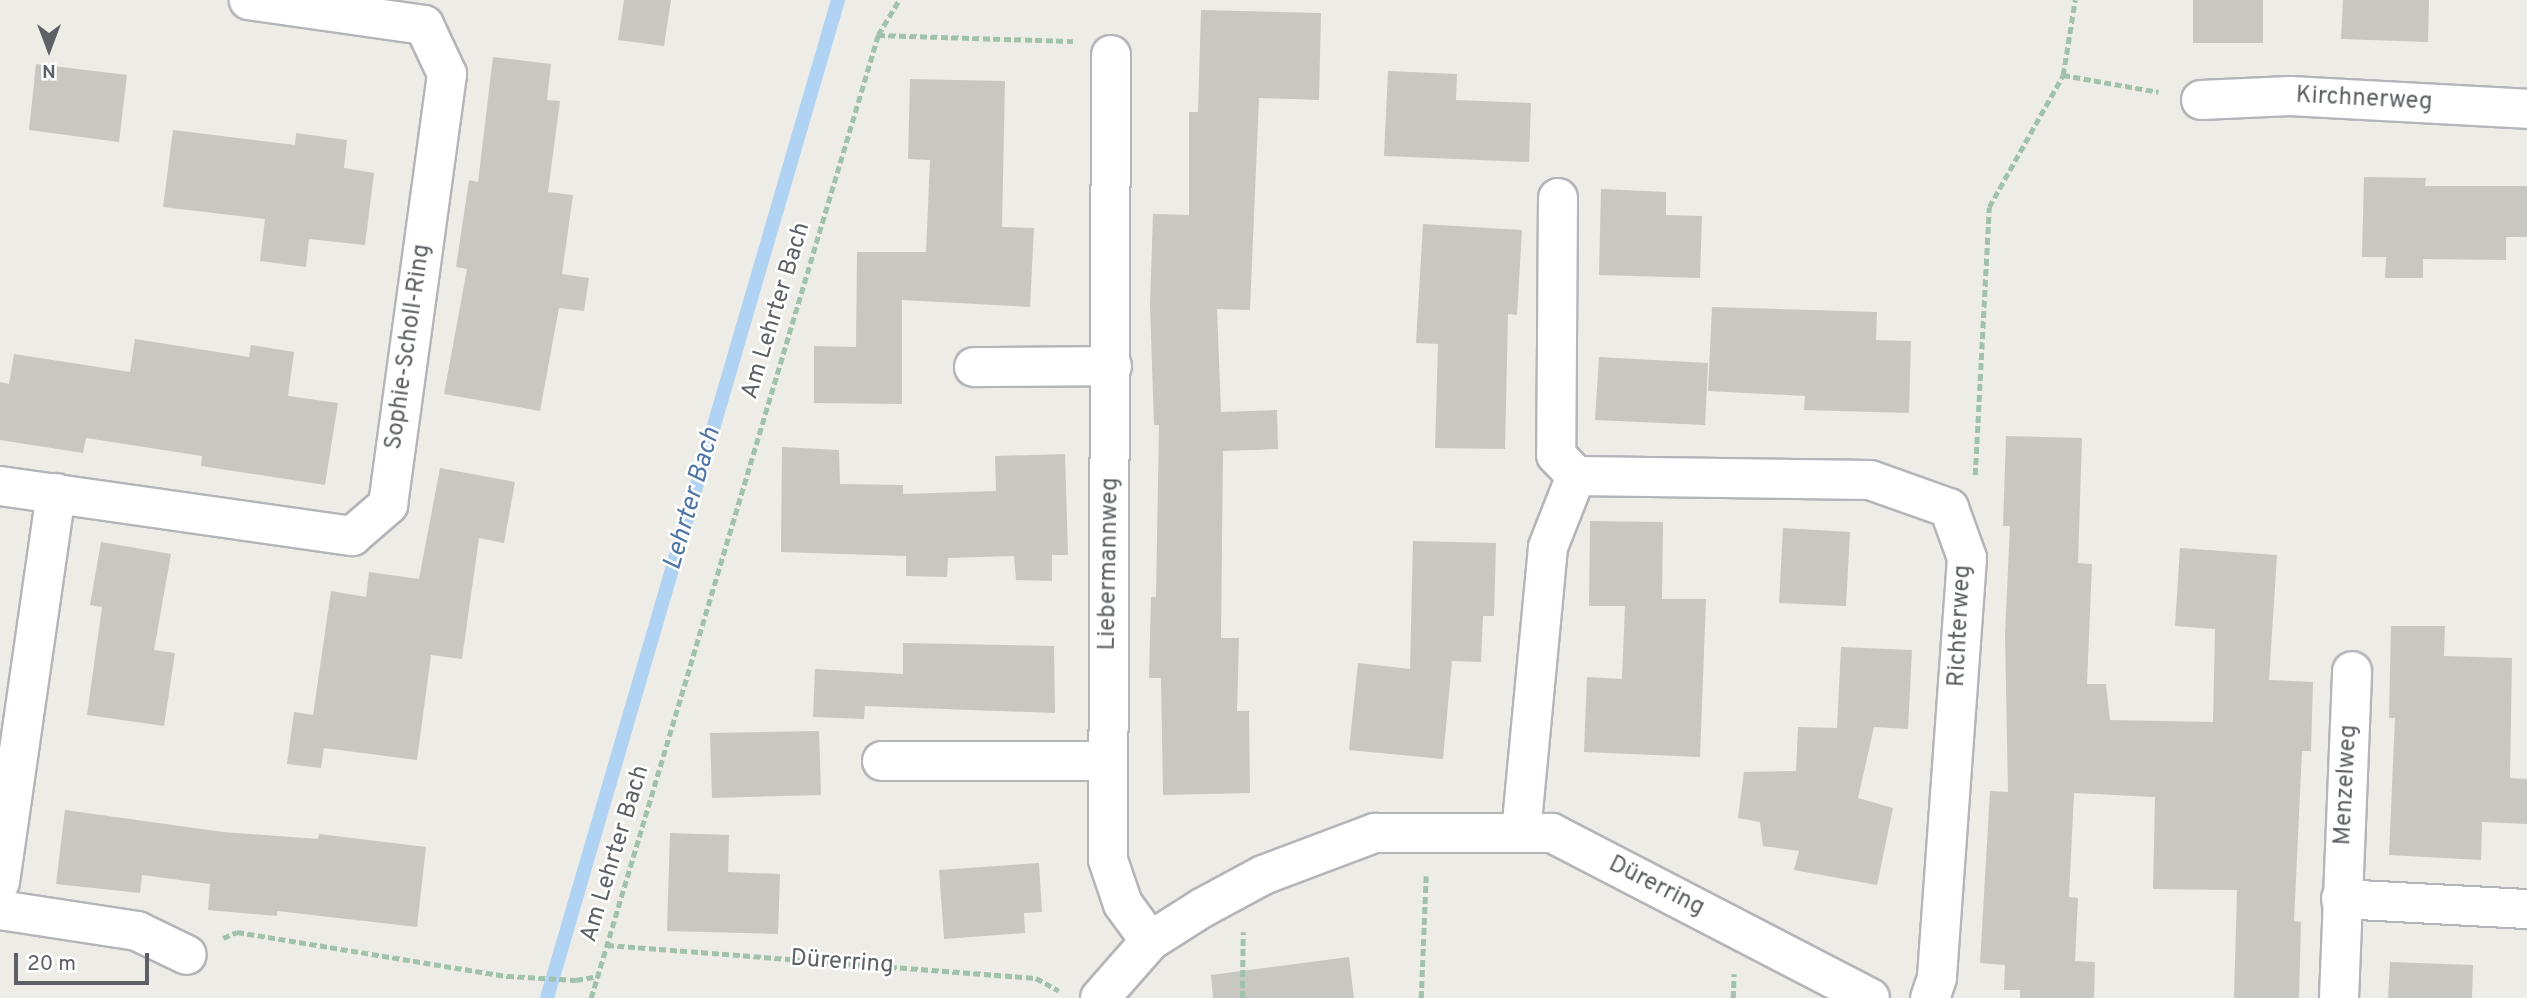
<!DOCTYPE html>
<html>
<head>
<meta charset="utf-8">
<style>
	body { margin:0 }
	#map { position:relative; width:2527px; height:998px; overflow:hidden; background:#eeece6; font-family:Overpass,sans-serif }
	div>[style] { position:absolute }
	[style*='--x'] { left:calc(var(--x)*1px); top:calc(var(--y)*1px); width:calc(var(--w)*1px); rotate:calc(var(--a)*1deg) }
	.stream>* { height:14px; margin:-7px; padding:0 7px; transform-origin:7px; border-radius:7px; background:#b0d3f4 }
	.building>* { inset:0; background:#c9c7c2 }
	.path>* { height:4.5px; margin-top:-2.25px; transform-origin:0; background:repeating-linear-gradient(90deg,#a0c2ab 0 7px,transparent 0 10.5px) }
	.roads { filter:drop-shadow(2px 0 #b3b5b9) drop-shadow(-2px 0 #b3b5b9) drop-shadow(0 2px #b3b5b9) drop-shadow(0 -2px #b3b5b9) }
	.street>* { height:38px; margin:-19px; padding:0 19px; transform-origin:19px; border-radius:19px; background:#fff }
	span { translate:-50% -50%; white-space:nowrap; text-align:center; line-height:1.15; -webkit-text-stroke:5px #fff; paint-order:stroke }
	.street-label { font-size:24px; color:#5d6064 }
	.water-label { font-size:26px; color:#4e75a4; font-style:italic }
	.north { position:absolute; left:14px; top:14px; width:70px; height:70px; -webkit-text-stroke:5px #fff; paint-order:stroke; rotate:180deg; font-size:19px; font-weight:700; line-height:28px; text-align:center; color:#5d6064 }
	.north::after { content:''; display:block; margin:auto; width:24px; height:32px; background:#5d6064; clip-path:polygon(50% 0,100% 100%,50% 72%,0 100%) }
	.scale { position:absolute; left:14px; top:953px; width:135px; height:32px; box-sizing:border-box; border:4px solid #5d6064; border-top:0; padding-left:9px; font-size:21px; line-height:24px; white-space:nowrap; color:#5d6064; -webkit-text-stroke:5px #fff; paint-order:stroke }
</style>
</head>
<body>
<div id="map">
	<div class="stream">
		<i style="--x:547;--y:998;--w:1040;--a:-73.74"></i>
	</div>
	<div class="building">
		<i style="clip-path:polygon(624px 0,671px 0,664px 46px,618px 40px)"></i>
		<i style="clip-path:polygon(2193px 0,2263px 0,2263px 43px,2193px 43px)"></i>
		<i style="clip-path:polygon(2343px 0,2429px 0,2428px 42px,2341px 39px)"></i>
		<i style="clip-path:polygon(1201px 10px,1321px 13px,1319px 100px,1259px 98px,1250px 310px,1217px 309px,1221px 412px,1277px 410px,1278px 449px,1223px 451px,1221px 638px,1239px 638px,1237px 711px,1249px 711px,1250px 793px,1163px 795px,1161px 678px,1149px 678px,1151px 597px,1156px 597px,1159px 425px,1154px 425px,1150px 305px,1153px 214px,1189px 215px,1189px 112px,1198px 112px)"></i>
		<i style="clip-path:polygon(493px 57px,551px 64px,547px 100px,560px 101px,548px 192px,573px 195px,562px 274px,589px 278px,584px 311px,559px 308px,540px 411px,444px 394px,467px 269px,456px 267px,469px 180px,478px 182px)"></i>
		<i style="clip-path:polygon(36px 64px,127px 75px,119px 142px,29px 130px)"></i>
		<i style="clip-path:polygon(1388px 71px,1457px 74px,1456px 100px,1531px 103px,1529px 162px,1384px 156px)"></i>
		<i style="clip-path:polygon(910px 79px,1005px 81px,1002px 227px,1034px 228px,1030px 307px,902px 300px,902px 404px,814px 403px,814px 346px,856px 347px,857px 252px,926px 252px,930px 160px,908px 159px)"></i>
		<i style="clip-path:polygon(173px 130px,295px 145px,296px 133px,347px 140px,344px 168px,374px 173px,365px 245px,309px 239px,306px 267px,260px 261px,265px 219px,163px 207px)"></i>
		<i style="clip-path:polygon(2364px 177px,2426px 178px,2425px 186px,2527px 186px,2527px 237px,2506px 237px,2506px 260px,2423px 259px,2423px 278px,2385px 278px,2386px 257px,2362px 257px)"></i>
		<i style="clip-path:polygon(1601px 189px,1666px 192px,1666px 215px,1702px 216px,1700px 278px,1599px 275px)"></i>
		<i style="clip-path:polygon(1423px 224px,1522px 230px,1517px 315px,1508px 314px,1505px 449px,1435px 448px,1438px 344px,1416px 343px)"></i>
		<i style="clip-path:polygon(1712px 307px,1877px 312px,1876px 340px,1911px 341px,1909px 413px,1804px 410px,1805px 396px,1708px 391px)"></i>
		<i style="clip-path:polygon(135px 339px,249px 357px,251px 345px,294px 352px,288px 396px,338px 403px,325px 485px,201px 466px,202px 456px,86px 438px,83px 453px,0 440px,0 382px,9px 384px,14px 354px,130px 372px)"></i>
		<i style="clip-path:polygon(1599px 357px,1708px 363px,1705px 425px,1595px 420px)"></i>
		<i style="clip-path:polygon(2006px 436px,2082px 438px,2078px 563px,2092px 564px,2087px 684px,2106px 684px,2110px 720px,2213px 722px,2215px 629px,2175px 626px,2180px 548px,2277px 555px,2269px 680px,2313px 682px,2311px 751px,2302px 751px,2294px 921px,2301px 922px,2299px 998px,2234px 998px,2237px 890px,2153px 889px,2155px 797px,2074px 793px,2069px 897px,2078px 898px,2075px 961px,2095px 962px,2094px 998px,2020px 998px,2020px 990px,2004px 990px,2005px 965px,1980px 963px,1990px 791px,2008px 792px,2005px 634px,2010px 526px,2003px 526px)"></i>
		<i style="clip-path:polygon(782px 447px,839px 450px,840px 484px,903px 485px,903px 494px,996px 491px,995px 456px,1065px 454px,1068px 555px,1052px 555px,1052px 581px,1016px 580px,1014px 556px,948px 558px,947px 577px,906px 576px,906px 556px,781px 552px)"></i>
		<i style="clip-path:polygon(440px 468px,515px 482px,504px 543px,479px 538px,462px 659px,431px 655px,417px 760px,324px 748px,321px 768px,287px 764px,294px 712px,313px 715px,331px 591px,366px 597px,369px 572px,419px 579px)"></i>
		<i style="clip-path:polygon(1590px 521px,1663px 522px,1662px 599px,1706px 599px,1700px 757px,1584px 752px,1587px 677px,1622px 679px,1625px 606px,1589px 606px)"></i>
		<i style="clip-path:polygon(1783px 528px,1850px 532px,1846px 606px,1779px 603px)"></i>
		<i style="clip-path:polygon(1413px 541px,1496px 543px,1494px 616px,1483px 616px,1481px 662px,1452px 661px,1443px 759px,1349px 750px,1358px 663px,1410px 669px)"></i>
		<i style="clip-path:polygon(101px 542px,171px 554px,154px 650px,175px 653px,164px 726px,87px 715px,102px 607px,90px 605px)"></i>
		<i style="clip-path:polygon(2391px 626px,2445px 626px,2444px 656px,2512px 658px,2510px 778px,2527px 779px,2527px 824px,2482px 822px,2481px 860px,2389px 855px,2395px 718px,2389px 718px)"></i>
		<i style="clip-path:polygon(903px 643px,1054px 646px,1055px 713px,865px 706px,864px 719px,813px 717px,815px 669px,903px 674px)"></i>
		<i style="clip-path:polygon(1841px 647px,1912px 650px,1908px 729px,1874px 727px,1858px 798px,1893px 808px,1877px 885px,1794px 870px,1799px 851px,1763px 846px,1760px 822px,1738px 818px,1744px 772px,1796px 771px,1798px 727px,1837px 728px)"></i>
		<i style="clip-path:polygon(819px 731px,821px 795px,712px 798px,710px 733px)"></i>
		<i style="clip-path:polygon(65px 810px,223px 832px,318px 839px,319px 834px,426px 847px,417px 927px,277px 911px,277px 916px,208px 910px,210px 884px,142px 875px,140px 893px,56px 884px)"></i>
		<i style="clip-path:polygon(670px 833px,729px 835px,728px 872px,780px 874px,778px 934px,667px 931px)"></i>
		<i style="clip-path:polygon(1039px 863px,1042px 912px,1024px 913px,1025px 933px,944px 939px,939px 870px)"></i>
		<i style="clip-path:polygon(1349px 957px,1354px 998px,1213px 998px,1211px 975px)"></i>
		<i style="clip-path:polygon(2390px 962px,2473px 965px,2472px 998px,2388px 998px)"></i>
	</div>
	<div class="path">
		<i style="--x:878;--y:35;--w:195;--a:1.8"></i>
		<i style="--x:2063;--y:75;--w:97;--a:10"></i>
		<i style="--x:1975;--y:475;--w:268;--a:-87"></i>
		<i style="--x:1989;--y:207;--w:151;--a:-60.7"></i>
		<i style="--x:2063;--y:75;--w:76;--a:-80.9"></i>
		<i style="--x:223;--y:938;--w:15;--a:-23"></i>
		<i style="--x:237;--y:932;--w:274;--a:9.3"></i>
		<i style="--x:507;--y:976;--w:69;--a:3.3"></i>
		<i style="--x:576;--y:980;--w:22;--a:-10"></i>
		<i style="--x:607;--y:945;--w:430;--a:4.4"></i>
		<i style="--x:1036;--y:978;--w:26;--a:29"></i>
		<i style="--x:591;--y:998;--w:1005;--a:-73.4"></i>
		<i style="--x:878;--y:35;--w:41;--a:-59"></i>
		<i style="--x:1242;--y:998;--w:66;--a:-89.1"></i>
		<i style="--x:1421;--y:998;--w:122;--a:-87.7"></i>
		<i style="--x:1733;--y:998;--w:24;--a:-88"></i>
	</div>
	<div class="roads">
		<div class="street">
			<i style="--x:1111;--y:55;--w:805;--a:90.21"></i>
			<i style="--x:1108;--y:860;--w:46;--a:71.2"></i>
			<i style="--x:1123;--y:904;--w:46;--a:53.9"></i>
			<i style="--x:2201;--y:100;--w:89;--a:-2.6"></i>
			<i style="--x:2290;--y:96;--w:237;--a:3.1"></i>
			<i style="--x:1558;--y:198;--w:257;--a:90.4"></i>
			<i style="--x:1556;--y:455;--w:29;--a:46"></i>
			<i style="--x:974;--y:367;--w:138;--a:-0.4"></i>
			<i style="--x:0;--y:486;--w:356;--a:8.1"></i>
			<i style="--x:352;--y:536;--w:48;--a:-40.7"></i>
			<i style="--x:388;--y:505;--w:435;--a:-82.2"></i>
			<i style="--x:447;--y:74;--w:54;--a:-115.1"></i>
			<i style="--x:424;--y:25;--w:177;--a:-171.9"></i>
			<i style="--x:882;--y:761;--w:226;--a:0"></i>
			<i style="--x:1521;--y:833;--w:287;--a:-84.6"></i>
			<i style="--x:1548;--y:547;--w:76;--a:-68.5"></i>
			<i style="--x:1576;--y:476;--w:294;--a:0.8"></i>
			<i style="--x:1870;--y:480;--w:84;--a:19.5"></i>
			<i style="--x:1949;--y:508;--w:53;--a:70.2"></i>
			<i style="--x:1967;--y:558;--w:421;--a:94.1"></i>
			<i style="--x:1937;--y:978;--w:21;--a:109"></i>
			<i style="--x:0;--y:882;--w:393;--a:-81.8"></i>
			<i style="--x:2341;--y:899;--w:186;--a:3.1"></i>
			<i style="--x:0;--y:910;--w:139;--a:8.7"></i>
			<i style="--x:137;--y:931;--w:55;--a:25.6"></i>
			<i style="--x:1100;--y:998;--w:76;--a:-48.7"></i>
			<i style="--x:1150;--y:941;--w:62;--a:-32.4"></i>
			<i style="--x:1202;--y:908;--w:69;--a:-28.4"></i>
			<i style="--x:1263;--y:875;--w:120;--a:-20.6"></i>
			<i style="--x:1375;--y:833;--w:177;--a:0"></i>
			<i style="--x:1552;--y:833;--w:358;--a:27.4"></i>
			<i style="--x:2339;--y:998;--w:327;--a:-87.7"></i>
		</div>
	</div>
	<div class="street-label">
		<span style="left:2364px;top:100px;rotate:3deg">Kirchnerweg</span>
		<span style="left:777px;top:311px;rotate:-73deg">Am Lehrter Bach</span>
		<span style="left:409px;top:347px;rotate:-82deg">Sophie-Scholl-Ring</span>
		<span style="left:1110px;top:564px;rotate:-89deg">Liebermannweg</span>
		<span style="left:1961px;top:626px;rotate:-87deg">Richterweg</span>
		<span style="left:2347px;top:785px;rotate:-87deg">Menzelweg</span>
		<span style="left:616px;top:854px;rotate:-73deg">Am Lehrter Bach</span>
		<span style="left:1656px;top:887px;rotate:27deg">Dürerring</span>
		<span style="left:842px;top:963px;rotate:4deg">Dürerring</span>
	</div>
	<div class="water-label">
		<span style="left:693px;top:499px;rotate:-74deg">Lehrter Bach</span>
	</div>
	<div class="north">N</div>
	<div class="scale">20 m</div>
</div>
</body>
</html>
